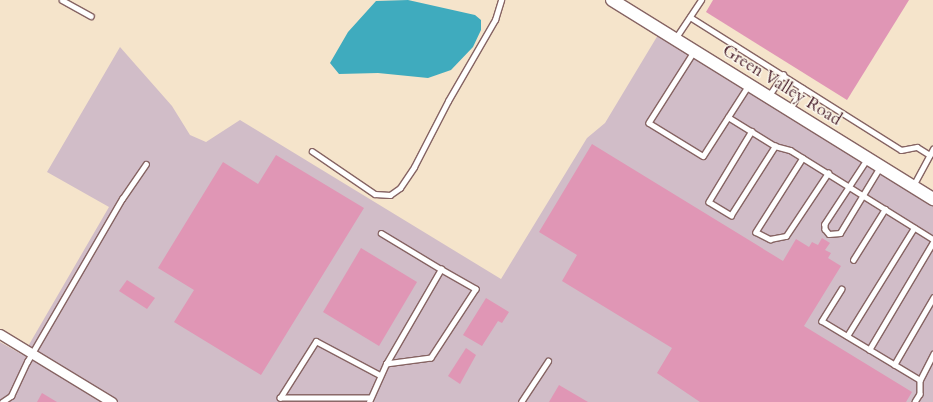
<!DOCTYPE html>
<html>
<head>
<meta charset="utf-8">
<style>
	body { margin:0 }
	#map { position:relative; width:933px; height:402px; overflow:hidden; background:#f5e4cb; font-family:Cardo,serif }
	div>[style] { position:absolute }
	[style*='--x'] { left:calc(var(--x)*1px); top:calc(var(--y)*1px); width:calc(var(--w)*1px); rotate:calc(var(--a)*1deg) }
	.industrial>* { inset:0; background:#d1bdc8 }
	.water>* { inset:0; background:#3fabbe }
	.building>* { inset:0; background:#e096b5 }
	.roads { filter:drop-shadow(1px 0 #866463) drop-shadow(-1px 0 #866463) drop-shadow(0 1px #866463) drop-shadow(0 -1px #866463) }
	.lane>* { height:4.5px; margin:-2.25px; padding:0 2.25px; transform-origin:2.25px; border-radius:2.25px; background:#fff }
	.street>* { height:9px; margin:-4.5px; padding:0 4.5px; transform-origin:4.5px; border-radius:4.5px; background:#fff }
	.secondary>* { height:12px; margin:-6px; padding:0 6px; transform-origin:6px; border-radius:6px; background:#fff }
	span { translate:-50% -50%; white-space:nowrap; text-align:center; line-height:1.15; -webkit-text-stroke:3px #fbf7ec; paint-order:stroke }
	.street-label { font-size:17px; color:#4a1f2b }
</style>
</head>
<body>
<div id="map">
	<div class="industrial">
		<i style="clip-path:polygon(661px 30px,933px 199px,933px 402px,0 402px,0 342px,23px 355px,109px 207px,47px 172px,120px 47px,172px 106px,190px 135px,206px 142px,240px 120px,501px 279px,587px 138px,605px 123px)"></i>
	</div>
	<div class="water">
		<i style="clip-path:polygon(408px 0,475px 15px,481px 20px,481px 30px,473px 47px,451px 70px,428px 78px,378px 73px,339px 74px,330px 63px,348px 32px,376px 1px)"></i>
	</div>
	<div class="building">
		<i style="clip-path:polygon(713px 0,909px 0,847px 100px,706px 12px)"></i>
		<i style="clip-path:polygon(592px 144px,783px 261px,796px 239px,809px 247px,812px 242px,818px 245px,822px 238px,830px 243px,825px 250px,831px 253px,828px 258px,841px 266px,804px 326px,912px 392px,906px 402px,700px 402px,657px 373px,672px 348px,562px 281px,577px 255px,539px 232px)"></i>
		<i style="clip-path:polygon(276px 155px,364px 208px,261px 375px,174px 322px,194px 290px,158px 268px,223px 162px,258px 184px)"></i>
		<i style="clip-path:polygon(361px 248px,417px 282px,379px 346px,323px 312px)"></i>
		<i style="clip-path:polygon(127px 280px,155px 298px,147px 309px,119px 291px)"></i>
		<i style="clip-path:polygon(486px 298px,509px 312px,502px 323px,498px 321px,482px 346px,463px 335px)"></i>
		<i style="clip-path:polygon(466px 348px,476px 355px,460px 384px,448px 376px)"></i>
		<i style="clip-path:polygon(559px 385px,588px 402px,549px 402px)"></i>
		<i style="clip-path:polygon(42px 393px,57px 402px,37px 402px)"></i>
	</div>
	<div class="roads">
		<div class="lane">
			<i style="--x:62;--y:0;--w:33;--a:29"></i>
			<i style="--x:690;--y:17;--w:249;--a:32.2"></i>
			<i style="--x:901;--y:150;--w:16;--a:-11"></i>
			<i style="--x:917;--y:147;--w:15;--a:32"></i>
			<i style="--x:675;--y:39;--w:47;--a:-56.3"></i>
			<i style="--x:694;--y:52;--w:84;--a:122.4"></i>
			<i style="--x:649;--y:123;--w:63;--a:31.4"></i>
			<i style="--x:703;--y:156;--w:83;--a:-57.3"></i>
			<i style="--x:768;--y:97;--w:27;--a:-56"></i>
			<i style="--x:790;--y:109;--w:24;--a:-60"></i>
			<i style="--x:728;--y:117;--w:55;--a:31.7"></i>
			<i style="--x:775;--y:146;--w:16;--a:15"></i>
			<i style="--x:790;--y:150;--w:168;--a:31.9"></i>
			<i style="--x:752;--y:131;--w:83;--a:121.2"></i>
			<i style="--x:709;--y:202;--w:26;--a:31"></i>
			<i style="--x:731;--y:215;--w:82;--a:-57.5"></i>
			<i style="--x:312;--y:151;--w:76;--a:34.3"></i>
			<i style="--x:375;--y:194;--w:15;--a:4"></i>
			<i style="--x:390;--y:195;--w:12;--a:-35"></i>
			<i style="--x:400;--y:188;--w:25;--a:-56"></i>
			<i style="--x:414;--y:167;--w:74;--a:-62.7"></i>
			<i style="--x:448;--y:101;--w:94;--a:-59.9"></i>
			<i style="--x:495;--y:20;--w:21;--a:-73"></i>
			<i style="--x:803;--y:158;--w:88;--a:122.4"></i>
			<i style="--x:756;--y:232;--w:16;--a:27"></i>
			<i style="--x:770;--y:239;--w:16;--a:-11"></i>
			<i style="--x:786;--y:236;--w:76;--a:-56.3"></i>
			<i style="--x:867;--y:160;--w:77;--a:123.3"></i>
			<i style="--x:825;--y:224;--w:5;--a:90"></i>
			<i style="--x:825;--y:229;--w:6;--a:51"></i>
			<i style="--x:829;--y:234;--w:11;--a:-5"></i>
			<i style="--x:840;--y:233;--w:77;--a:-58.8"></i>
			<i style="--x:913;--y:186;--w:42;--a:-61.6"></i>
			<i style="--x:381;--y:233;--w:70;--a:31"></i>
			<i style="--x:853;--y:260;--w:60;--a:-57.9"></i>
			<i style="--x:842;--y:289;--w:38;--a:122"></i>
			<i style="--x:822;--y:321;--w:114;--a:31"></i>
			<i style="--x:920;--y:380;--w:14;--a:90"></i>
			<i style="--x:920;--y:394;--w:9;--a:122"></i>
			<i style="--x:847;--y:336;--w:127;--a:-58.2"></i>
			<i style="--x:869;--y:350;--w:126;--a:-59.3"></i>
			<i style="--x:894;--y:365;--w:78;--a:-59.8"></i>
			<i style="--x:920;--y:380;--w:29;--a:-63"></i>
			<i style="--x:370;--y:398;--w:90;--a:180"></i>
			<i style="--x:280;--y:398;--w:67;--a:-57.7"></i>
			<i style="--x:316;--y:341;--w:72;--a:28"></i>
			<i style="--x:2;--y:402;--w:11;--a:-34"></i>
			<i style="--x:11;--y:396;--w:38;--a:-65"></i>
			<i style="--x:27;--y:362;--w:189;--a:-59.8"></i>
			<i style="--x:122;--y:199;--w:42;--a:-55.6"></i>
			<i style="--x:369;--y:402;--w:42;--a:-65.9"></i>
			<i style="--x:386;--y:364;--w:110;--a:-59.9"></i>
			<i style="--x:441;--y:269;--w:40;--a:29.7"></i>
			<i style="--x:476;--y:289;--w:82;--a:123.1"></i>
			<i style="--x:431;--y:358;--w:45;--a:172.4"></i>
			<i style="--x:521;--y:402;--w:49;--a:-56.6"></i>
		</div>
		<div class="street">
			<i style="--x:0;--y:334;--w:131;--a:31.3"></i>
		</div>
		<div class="secondary">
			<i style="--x:612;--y:0;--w:378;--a:31.8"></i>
		</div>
	</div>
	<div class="street-label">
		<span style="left:782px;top:85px;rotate:32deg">Green Valley Road</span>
	</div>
</div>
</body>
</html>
